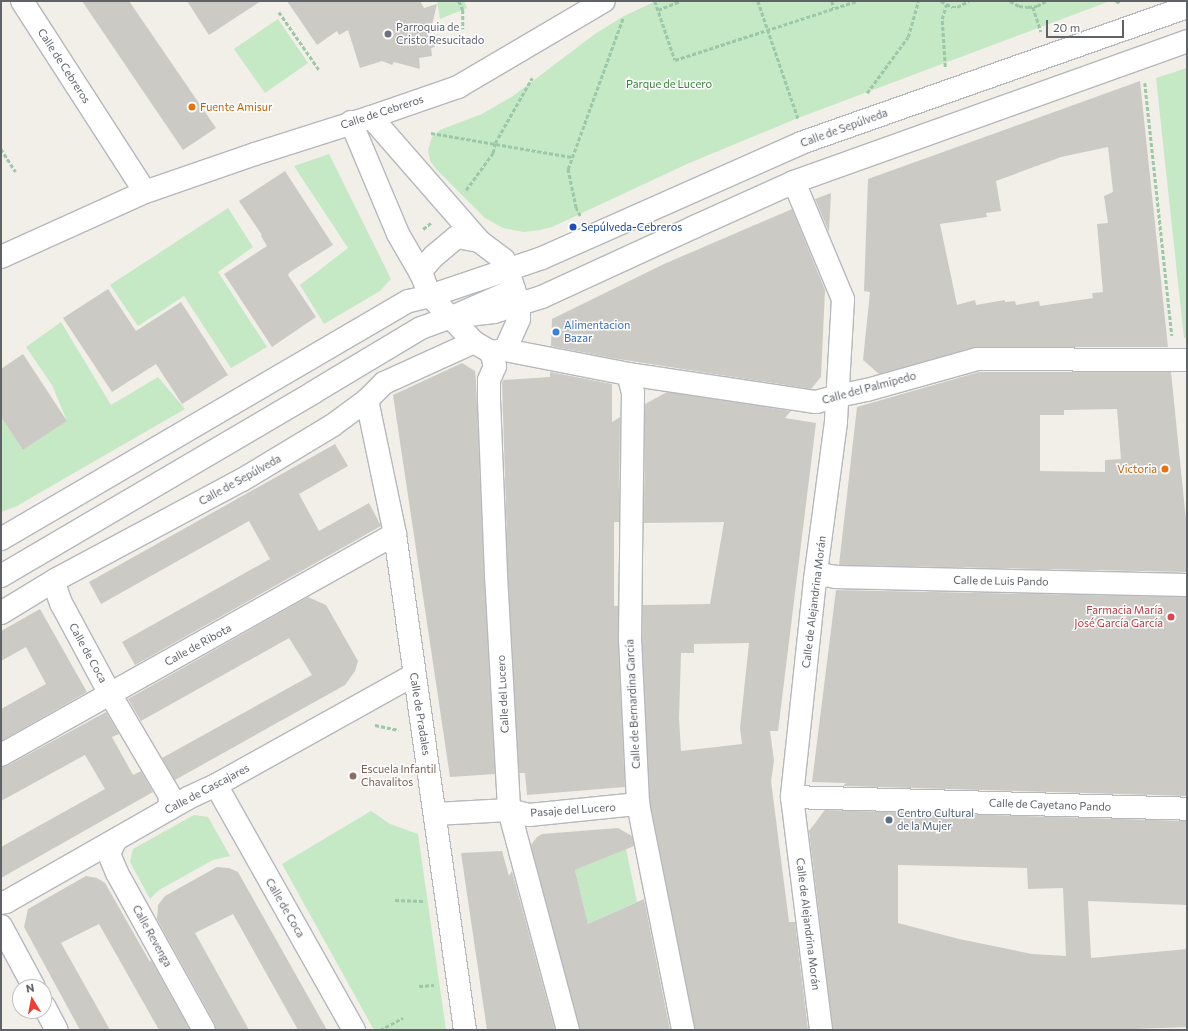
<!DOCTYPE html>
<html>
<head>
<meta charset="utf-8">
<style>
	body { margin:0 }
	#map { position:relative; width:1188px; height:1031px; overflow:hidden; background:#f1efe8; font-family:Commissioner,sans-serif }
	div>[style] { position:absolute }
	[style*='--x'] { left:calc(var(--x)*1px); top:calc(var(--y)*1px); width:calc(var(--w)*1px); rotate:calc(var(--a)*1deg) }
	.green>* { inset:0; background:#c5e8c5 }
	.building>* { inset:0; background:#cccac5 }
	.path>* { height:2.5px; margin-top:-1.25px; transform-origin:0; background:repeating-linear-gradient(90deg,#9cc7a9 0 4px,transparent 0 6px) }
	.roads { filter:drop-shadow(1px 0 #b5b8bc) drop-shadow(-1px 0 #b5b8bc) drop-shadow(0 1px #b5b8bc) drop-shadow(0 -1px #b5b8bc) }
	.street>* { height:22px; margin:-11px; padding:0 11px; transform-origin:11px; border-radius:11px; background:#fff }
	.secondary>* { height:22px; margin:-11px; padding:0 11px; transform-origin:11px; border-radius:11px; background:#fff }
	.dots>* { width:11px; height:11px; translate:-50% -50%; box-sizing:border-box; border:2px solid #fff; border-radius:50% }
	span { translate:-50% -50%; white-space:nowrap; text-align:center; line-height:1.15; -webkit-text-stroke:3px #fff; paint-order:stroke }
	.worship-label { font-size:11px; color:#5b616d }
	.left { translate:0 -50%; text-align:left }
	.street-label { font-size:11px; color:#5f6368 }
	.park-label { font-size:11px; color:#348238 }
	.food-label { font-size:11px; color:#c56008 }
	.right { translate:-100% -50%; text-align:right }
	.transit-label { font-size:11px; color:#164399 }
	.shop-label { font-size:11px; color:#366cbe }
	.health-label { font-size:11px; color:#be3a42 }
	.education-label { font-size:11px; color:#785e54 }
	.service-label { font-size:11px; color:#4e5e75 }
	.frame { position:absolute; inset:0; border:2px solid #5f6368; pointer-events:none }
	.north { position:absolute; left:12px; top:979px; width:40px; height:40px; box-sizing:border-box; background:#fff; border:1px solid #bfc1c3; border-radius:50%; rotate:350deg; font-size:11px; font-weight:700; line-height:16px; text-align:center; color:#5f6368 }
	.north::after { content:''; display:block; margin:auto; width:14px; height:18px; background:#ea4335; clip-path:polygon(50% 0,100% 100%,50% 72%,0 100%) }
	.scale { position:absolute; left:1046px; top:20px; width:78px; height:18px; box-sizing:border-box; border:2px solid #5f6368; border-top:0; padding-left:5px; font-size:12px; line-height:14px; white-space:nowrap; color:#5f6368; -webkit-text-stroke:3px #fff; paint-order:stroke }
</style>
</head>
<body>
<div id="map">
	<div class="green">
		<i style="clip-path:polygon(437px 1px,464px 1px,467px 8px,440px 19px)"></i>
		<i style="clip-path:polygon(656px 1px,1110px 1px,798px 118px,687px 164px,552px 227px,540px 230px,524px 232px,503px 228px,485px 218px,437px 170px,430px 161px,428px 150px,432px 137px,440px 130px,482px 114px,513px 96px,595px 34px,624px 16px)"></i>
		<i style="clip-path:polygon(278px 19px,308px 63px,265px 93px,234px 49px)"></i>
		<i style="clip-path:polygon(1187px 68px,1187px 338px,1184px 338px,1156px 78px)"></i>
		<i style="clip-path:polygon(329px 154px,391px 279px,380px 291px,324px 324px,300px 285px,348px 248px,294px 166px)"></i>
		<i style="clip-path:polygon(228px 208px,253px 247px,218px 272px,267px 347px,231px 368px,184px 296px,138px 326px,110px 285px)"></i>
		<i style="clip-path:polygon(61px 322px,111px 405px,158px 377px,185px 409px,15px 507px,1px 512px,1px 417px,23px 450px,67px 421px,52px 385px,26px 347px)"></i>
		<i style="clip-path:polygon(371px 811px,390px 824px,418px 834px,446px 1030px,374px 1030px,282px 864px)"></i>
		<i style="clip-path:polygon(194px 815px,208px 817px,230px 856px,213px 860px,159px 890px,150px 899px,130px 862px,133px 849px)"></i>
		<i style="clip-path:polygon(626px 849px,637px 902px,588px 924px,575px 870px)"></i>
	</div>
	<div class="building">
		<i style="clip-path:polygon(82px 1px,129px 1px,216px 128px,183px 150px)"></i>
		<i style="clip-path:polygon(187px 1px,261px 1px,209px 35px)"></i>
		<i style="clip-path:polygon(287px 1px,420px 1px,424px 8px,437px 4px,431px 29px,435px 47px,431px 48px,432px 56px,419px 58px,420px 69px,394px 62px,392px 65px,382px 61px,360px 68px,348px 30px,339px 35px,337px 31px,317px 45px)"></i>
		<i style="clip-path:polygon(evenodd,1140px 81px,1168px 347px,977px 347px,879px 374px,863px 360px,870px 292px,864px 291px,868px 179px,1140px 81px,1108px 147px,1113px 192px,1104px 196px,1108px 223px,1097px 224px,1103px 292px,1092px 293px,1093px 298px,1040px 306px,1039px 301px,1016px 305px,1015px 301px,1005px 302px,1005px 300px,976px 305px,975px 300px,957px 305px,940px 224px,987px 217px,986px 213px,1001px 211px,996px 181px,1061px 157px,1108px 147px)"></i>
		<i style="clip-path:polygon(285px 171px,333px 245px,290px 272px,288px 275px,316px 317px,272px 347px,224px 274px,267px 246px,261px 236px,262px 235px,239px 201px)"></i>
		<i style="clip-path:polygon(831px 193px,829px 232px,815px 199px)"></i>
		<i style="clip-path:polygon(792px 209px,825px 290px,821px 377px,811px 389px,612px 358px,551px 346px,552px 319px,664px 264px)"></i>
		<i style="clip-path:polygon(108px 289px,136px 331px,181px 302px,228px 375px,182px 404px,156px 364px,112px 392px,63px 318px)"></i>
		<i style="clip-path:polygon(23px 354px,67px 421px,23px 450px,1px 417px,1px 369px)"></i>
		<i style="clip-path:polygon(462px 363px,475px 371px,476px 381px,484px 576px,495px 774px,450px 777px,393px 395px)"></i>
		<i style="clip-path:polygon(550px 372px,612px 384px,612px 422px,620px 417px,619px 522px,614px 522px,614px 606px,618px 606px,618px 640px,625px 787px,527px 795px,525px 773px,519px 773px,508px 574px,502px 383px,503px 380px,550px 377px)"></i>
		<i style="clip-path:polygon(evenodd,979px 372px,1171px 372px,1187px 530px,1187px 572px,839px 565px,857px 407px,979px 372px,1117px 409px,1121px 459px,1105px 460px,1105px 472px,1040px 471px,1040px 415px,1064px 415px,1064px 410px,1117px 409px)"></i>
		<i style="clip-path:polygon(evenodd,667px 392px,791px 411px,785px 418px,816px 423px,778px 731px,770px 731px,774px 761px,771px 781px,789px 922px,795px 922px,808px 1030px,695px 1030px,650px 802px,642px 639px,643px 605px,710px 604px,724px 522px,644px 523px,645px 404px,667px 392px,749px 643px,740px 728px,742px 744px,681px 751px,679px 718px,681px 653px,694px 653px,694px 644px,749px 643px)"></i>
		<i style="clip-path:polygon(335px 444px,348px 466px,299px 494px,319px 531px,369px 503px,381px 526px,135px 665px,122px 642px,270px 559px,249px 521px,101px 604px,89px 582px)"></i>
		<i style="clip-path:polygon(836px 590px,1187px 597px,1187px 796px,843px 786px,846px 783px,812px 782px)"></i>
		<i style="clip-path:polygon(308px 597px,326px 605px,358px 661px,355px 671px,345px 685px,175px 780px,162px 758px,312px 675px,289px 638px,141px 721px,128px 699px)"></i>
		<i style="clip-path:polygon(40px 609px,87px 692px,1px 741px,1px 709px,46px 684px,26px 647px,1px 661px,1px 631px)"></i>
		<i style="clip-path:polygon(106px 712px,119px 734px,112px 737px,133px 775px,141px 771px,153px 792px,1px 878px,1px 847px,105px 789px,85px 755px,1px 801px,1px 767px,7px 766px)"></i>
		<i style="clip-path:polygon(evenodd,825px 810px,1187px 821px,1187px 905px,1088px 901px,1091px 958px,1187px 949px,1187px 1027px,1109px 1030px,833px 1030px,809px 831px,825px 810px,898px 865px,1027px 868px,1028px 889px,1063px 888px,1066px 956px,1032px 954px,959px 939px,898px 923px,898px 865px)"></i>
		<i style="clip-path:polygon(618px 828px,632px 836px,634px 846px,575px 870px,588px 924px,644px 899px,670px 1030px,580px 1030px,531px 845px,537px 837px,542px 834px)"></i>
		<i style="clip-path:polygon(502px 851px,509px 876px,512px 871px,555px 1030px,487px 1030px,461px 853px)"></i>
		<i style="clip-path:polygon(217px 867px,229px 868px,238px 872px,327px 1030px,298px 1030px,233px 914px,195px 933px,249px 1030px,216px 1030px,215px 1024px,157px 919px,158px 905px,165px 896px)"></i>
		<i style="clip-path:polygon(86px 876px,97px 878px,105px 883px,150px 962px,151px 960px,190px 1030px,159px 1030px,99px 924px,61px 943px,110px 1030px,80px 1030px,24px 927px,28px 909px)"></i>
	</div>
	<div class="path">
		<i style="--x:459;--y:1;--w:10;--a:66"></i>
		<i style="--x:463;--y:10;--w:19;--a:90"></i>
		<i style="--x:655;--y:1;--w:62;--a:71.3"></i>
		<i style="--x:675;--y:60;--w:191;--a:-18"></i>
		<i style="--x:758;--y:1;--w:124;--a:71.1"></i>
		<i style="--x:832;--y:1;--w:7;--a:74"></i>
		<i style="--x:941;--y:1;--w:13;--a:29"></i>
		<i style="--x:952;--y:7;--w:5;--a:0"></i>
		<i style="--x:957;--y:7;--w:13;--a:-27"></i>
		<i style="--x:1010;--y:1;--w:10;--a:29"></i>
		<i style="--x:1019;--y:6;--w:9;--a:6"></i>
		<i style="--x:1028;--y:7;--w:9;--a:-6"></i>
		<i style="--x:1037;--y:6;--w:10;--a:-29"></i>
		<i style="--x:1116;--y:1;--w:5;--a:22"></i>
		<i style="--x:1033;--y:7;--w:26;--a:72"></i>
		<i style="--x:658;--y:10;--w:24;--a:-22"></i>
		<i style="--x:279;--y:12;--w:72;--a:55.2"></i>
		<i style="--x:945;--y:67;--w:48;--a:-93.6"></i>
		<i style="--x:942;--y:19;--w:15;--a:-74"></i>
		<i style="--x:1145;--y:83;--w:254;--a:83.9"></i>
		<i style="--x:867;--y:93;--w:69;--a:-53.8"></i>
		<i style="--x:908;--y:37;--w:37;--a:-74"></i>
		<i style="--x:431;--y:133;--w:143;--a:9.7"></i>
		<i style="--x:1;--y:149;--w:27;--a:57"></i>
		<i style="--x:466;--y:190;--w:46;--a:-53.9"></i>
		<i style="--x:493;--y:153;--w:10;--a:-79"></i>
		<i style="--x:495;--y:143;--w:75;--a:-60.4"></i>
		<i style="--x:580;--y:216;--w:9;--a:-117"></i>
		<i style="--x:576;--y:208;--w:40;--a:-102"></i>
		<i style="--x:568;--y:169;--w:161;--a:-70"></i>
		<i style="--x:423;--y:229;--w:11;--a:-38"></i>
		<i style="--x:375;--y:725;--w:24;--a:12"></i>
		<i style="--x:395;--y:900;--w:28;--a:2"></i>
		<i style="--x:419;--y:986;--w:15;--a:-4"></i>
		<i style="--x:380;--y:1030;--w:26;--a:-28"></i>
	</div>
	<div class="roads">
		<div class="street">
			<i style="--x:22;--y:1;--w:227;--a:57.2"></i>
			<i style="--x:371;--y:117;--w:164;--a:48.9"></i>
			<i style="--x:351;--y:122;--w:121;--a:67.2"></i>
			<i style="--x:398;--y:234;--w:44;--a:59.9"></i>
			<i style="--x:794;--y:182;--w:127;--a:67.3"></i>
			<i style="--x:843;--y:299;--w:123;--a:93.3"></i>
			<i style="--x:836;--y:422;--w:159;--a:97.6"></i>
			<i style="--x:815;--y:580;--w:218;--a:96.1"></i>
			<i style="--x:792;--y:797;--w:235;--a:82.9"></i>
			<i style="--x:1;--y:257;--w:158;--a:-24.3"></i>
			<i style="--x:145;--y:192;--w:116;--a:-19.1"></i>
			<i style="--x:255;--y:154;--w:122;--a:-17.7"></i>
			<i style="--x:371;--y:117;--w:92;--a:-19"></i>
			<i style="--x:458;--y:87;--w:169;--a:-30.5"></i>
			<i style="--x:505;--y:350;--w:125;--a:11"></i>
			<i style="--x:628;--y:374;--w:190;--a:8.5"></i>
			<i style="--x:816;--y:402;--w:23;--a:-15"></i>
			<i style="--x:838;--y:396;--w:30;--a:-12"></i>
			<i style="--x:867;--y:390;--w:114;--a:-15.7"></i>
			<i style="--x:977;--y:359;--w:210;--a:0.3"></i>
			<i style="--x:491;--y:352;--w:15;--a:74"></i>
			<i style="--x:495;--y:366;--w:15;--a:113"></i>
			<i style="--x:489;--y:380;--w:20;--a:90"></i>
			<i style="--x:489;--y:400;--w:175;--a:87.7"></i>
			<i style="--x:496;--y:575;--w:235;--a:86.8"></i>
			<i style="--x:509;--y:810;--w:228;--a:75"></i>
			<i style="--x:628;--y:374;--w:20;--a:75"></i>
			<i style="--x:633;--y:393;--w:246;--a:90.7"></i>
			<i style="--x:630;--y:639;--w:165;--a:87.2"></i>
			<i style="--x:638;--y:804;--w:230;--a:78.7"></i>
			<i style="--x:367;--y:400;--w:137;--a:78.2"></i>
			<i style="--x:395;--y:534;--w:501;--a:81.97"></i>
			<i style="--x:57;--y:579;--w:7;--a:106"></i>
			<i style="--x:55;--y:586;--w:18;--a:71"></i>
			<i style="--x:61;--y:603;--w:103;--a:61.7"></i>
			<i style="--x:110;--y:694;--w:118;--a:59.5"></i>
			<i style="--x:170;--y:796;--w:13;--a:94"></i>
			<i style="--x:815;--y:580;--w:11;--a:-27"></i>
			<i style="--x:825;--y:575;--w:11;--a:10"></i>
			<i style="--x:836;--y:577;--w:351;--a:1.3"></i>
			<i style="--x:1;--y:613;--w:66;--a:-31.3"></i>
			<i style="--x:57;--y:579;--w:210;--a:-28.2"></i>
			<i style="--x:242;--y:480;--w:106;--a:-31.1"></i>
			<i style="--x:333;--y:425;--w:42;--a:-36.3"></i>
			<i style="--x:367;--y:400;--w:24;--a:-45"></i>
			<i style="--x:384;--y:383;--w:99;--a:-24.5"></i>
			<i style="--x:1;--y:755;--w:452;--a:-29.3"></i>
			<i style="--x:216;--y:785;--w:281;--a:60.6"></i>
			<i style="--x:792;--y:797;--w:395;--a:1.7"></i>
			<i style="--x:435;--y:814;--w:74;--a:-3.1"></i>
			<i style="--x:509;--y:810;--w:21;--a:14"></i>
			<i style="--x:529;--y:815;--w:110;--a:-5.8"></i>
			<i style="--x:115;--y:841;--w:14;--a:115"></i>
			<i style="--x:109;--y:854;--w:21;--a:67"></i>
			<i style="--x:117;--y:873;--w:179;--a:61"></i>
			<i style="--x:1;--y:903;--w:5;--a:-11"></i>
			<i style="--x:6;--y:902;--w:210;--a:-29.7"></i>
			<i style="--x:188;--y:798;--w:31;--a:-25"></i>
			<i style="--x:216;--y:785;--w:227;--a:-29.1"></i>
			<i style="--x:1;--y:926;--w:69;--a:61.6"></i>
			<i style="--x:44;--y:1006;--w:27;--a:62"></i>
		</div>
		<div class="secondary">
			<i style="--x:457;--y:237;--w:22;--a:10"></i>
			<i style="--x:479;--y:241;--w:31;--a:37"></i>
			<i style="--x:504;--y:260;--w:11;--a:68"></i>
			<i style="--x:508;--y:270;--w:38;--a:73"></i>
			<i style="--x:519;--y:306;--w:13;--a:90"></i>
			<i style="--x:519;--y:319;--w:34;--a:114"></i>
			<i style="--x:505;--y:350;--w:14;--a:172"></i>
			<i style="--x:491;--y:352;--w:20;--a:-150"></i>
			<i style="--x:474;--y:342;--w:64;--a:-133.7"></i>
			<i style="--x:430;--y:296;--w:19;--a:-111"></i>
			<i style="--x:423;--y:278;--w:7;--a:-117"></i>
			<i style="--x:420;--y:272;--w:21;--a:-49"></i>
			<i style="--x:434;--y:256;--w:30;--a:-40"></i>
			<i style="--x:452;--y:317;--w:42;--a:-6.8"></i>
			<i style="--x:494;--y:312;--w:50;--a:-17.4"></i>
			<i style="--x:542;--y:297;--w:167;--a:-24.7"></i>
			<i style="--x:694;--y:227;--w:110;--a:-24.2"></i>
			<i style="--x:794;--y:182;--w:418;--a:-19.7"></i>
			<i style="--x:1;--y:539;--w:472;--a:-30.3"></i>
			<i style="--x:409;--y:301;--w:22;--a:-13"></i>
			<i style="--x:430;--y:296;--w:118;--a:-18.7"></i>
			<i style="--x:542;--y:258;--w:283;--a:-23.9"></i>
			<i style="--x:801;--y:143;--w:409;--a:-19.4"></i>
			<i style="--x:1;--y:576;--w:363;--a:-30.4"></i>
			<i style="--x:314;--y:392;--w:125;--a:-30.9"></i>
			<i style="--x:421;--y:328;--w:33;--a:-20"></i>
			<i style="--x:452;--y:317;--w:68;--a:-23.5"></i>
		</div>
	</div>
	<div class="dots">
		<i style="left:388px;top:34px;background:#6b7280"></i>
		<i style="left:192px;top:107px;background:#e8710a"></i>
		<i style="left:573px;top:227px;background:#1a4fb4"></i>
		<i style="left:556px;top:332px;background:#3f7fe0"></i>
		<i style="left:1165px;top:469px;background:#e8710a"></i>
		<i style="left:1171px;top:617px;background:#e0444e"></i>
		<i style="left:353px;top:776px;background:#8d6e63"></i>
		<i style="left:889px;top:820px;background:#5c6f8a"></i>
	</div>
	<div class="worship-label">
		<span class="left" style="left:396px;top:34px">Parroquia de<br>Cristo Resucitado</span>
	</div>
	<div class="street-label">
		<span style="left:64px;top:66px;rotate:57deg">Calle de Cebreros</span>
		<span style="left:382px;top:112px;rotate:-18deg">Calle de Cebreros</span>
		<span style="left:844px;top:128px;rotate:-20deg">Calle de Sepúlveda</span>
		<span style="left:869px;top:388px;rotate:-15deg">Calle del Palmípedo</span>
		<span style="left:240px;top:480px;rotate:-29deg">Calle de Sepúlveda</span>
		<span style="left:1001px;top:581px;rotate:1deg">Calle de Luis Pando</span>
		<span style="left:814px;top:602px;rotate:-83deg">Calle de Alejandrina Morán</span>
		<span style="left:198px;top:645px;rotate:-29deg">Calle de Ribota</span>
		<span style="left:88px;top:653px;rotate:61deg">Calle de Coca</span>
		<span style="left:503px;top:694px;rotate:-93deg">Calle del Lucero</span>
		<span style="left:633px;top:704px;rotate:-93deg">Calle de Bernardina García</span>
		<span style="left:420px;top:714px;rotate:81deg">Calle de Pradales</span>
		<span style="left:207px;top:789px;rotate:-28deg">Calle de Cascajares</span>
		<span style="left:1050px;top:805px;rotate:2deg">Calle de Cayetano Pando</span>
		<span style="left:573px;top:810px;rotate:-4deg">Pasaje del Lucero</span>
		<span style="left:285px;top:908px;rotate:60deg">Calle de Coca</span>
		<span style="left:808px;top:924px;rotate:83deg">Calle de Alejandrina Morán</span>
		<span style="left:152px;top:936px;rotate:61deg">Calle Revenga</span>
	</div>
	<div class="park-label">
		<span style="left:669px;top:84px">Parque de Lucero</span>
	</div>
	<div class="food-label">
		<span class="left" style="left:200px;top:107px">Fuente Amisur</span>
		<span class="right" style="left:1157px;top:469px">Victoria</span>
	</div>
	<div class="transit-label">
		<span class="left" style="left:581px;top:227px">Sepúlveda-Cebreros</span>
	</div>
	<div class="shop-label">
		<span class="left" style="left:564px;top:332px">Alimentacion<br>Bazar</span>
	</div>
	<div class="health-label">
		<span class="right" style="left:1163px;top:617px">Farmacia María<br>José García García</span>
	</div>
	<div class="education-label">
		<span class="left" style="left:361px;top:776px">Escuela Infantil<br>Chavalitos</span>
	</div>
	<div class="service-label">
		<span class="left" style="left:897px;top:820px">Centro Cultural<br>de la Mujer</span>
	</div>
	<div class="frame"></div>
	<div class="north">N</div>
	<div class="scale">20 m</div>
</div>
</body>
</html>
